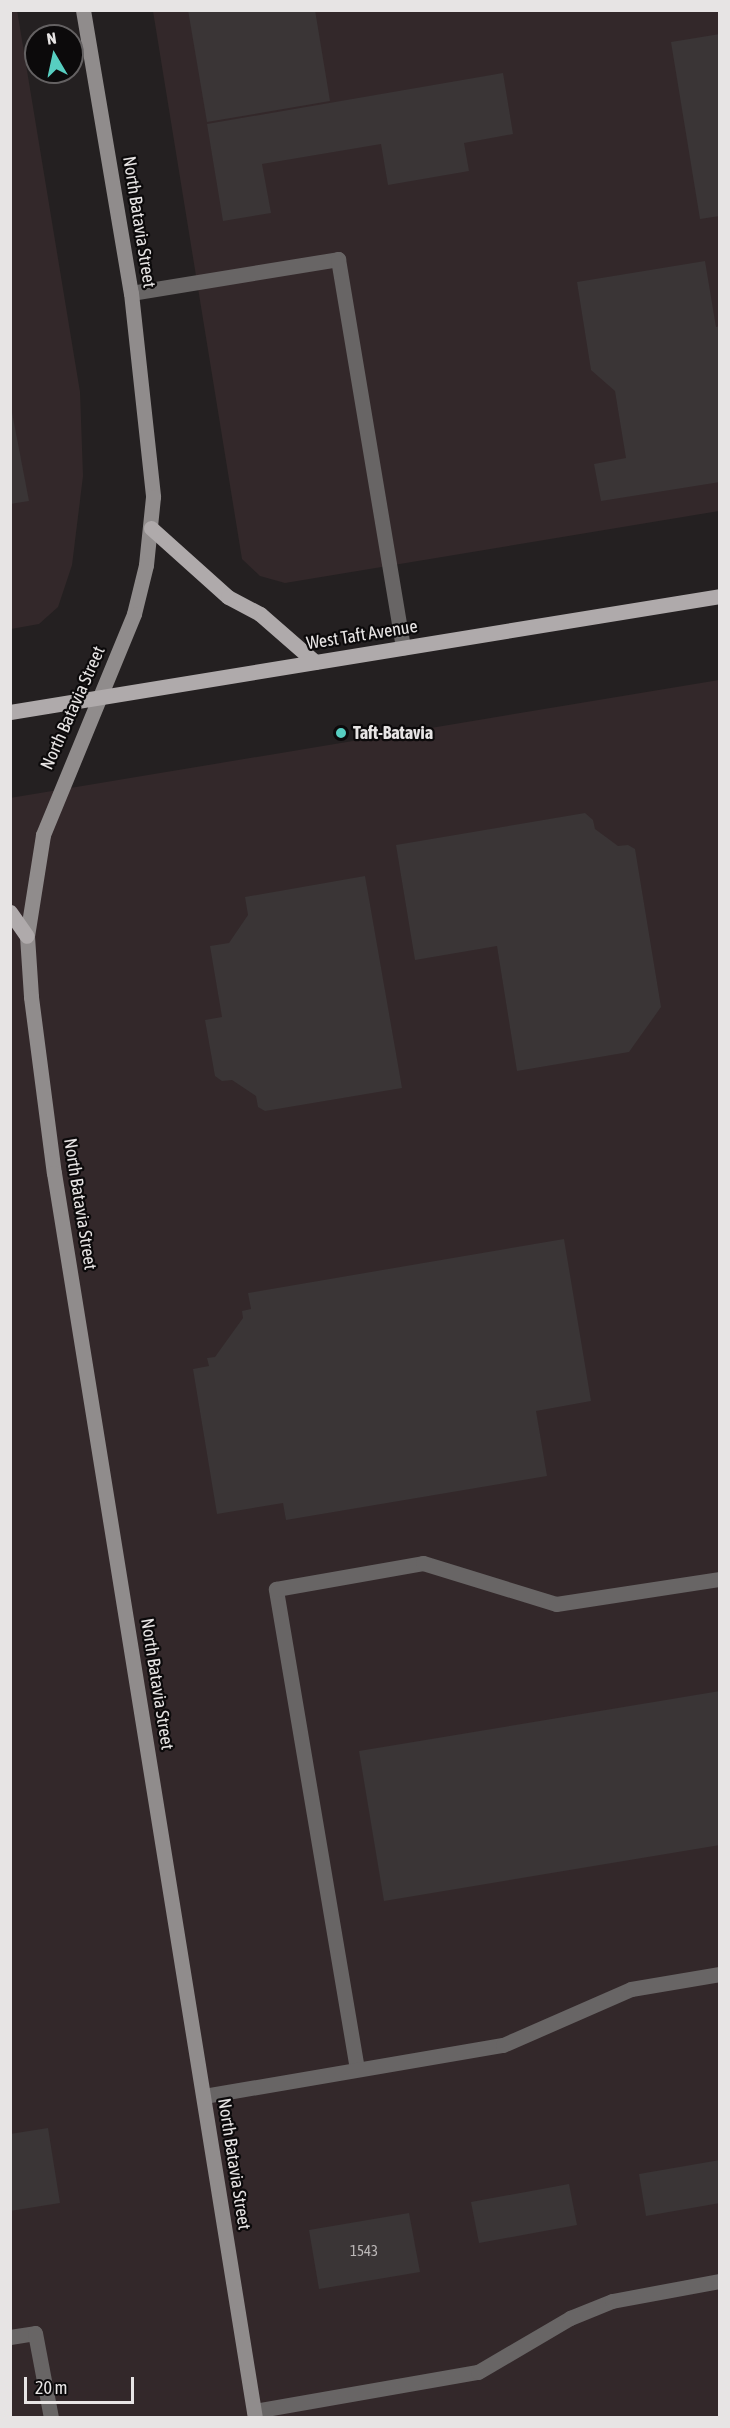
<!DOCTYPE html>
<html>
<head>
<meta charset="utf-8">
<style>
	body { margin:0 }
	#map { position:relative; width:730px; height:2428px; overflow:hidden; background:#242021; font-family:"Asap Condensed",sans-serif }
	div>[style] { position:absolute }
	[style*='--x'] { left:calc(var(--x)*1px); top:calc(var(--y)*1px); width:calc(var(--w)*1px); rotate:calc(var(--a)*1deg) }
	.built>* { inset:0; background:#33282a }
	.building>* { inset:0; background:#3a3536 }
	.lane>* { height:15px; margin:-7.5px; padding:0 7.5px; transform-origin:7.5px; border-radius:7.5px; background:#686565 }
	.secondary>* { height:15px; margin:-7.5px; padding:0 7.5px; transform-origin:7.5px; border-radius:7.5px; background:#908c8c }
	.primary>* { height:15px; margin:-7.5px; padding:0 7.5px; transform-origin:7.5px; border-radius:7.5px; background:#afaaab }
	.dots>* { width:16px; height:16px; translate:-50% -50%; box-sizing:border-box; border:3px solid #0c0a0b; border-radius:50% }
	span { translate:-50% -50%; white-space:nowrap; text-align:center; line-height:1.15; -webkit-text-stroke:4.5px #0c0a0b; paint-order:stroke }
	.number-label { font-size:15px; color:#bcb8b8 }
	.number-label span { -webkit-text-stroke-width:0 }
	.street-label { font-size:18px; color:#e7e4e4 }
	.poi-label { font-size:18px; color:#e7e4e4; font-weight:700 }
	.left { translate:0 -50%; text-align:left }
	.frame { position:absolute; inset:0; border:12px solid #e7e4e4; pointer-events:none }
	.north { position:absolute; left:24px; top:24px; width:60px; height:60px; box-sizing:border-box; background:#0c0a0b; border:2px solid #646162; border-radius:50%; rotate:351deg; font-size:16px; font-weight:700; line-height:24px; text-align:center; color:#e7e4e4 }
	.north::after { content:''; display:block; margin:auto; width:21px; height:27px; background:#57cec1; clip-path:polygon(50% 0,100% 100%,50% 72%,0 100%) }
	.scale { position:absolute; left:24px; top:2377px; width:110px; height:27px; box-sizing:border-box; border:3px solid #e7e4e4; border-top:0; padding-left:8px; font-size:18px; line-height:21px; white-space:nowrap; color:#e7e4e4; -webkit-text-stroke:4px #0c0a0b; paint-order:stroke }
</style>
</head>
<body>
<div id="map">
	<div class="built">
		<i style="clip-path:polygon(17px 10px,80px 392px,83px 476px,72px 565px,58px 607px,39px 624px,11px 629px,10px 11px)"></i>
		<i style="clip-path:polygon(153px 11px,719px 11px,719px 511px,285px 583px,260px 576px,242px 559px)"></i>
		<i style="clip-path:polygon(719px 680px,719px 2417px,11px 2417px,10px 798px)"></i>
	</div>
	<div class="building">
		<i style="clip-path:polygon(188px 10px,315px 10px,330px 101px,207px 122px)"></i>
		<i style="clip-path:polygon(720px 34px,720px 216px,700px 219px,671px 42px)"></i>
		<i style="clip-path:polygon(503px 73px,513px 134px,464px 143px,469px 171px,388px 185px,381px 144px,262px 164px,271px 213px,223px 221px,207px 124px)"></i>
		<i style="clip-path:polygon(705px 261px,716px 327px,720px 326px,720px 482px,601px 501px,594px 464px,626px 458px,615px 391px,591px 370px,577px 282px)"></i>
		<i style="clip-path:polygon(10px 402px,29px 501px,10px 504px)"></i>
		<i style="clip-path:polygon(585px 813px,593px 820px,595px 829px,618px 846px,628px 845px,635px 849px,661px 1007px,629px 1052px,517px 1071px,497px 946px,415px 960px,396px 845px)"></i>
		<i style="clip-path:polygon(365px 876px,402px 1088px,265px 1111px,258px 1107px,256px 1096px,232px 1080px,222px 1081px,215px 1076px,205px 1020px,222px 1017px,210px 946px,229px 943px,248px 915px,245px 897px)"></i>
		<i style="clip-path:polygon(564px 1239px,591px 1401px,536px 1411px,547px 1476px,286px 1520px,283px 1503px,217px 1514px,193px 1369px,209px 1366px,207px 1358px,215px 1357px,243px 1318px,242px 1311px,251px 1309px,248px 1293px)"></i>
		<i style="clip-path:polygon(720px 1691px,720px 1845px,384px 1901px,359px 1751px)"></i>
		<i style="clip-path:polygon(48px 2128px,60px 2203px,10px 2211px,10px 2134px)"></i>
		<i style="clip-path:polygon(720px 2160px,720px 2203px,646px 2216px,639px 2174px)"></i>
		<i style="clip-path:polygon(569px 2184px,577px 2225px,479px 2243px,471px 2202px)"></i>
		<i style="clip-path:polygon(409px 2213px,420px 2272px,319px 2289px,309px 2230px)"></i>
	</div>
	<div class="lane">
		<i style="--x:131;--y:293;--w:210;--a:-9.3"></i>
		<i style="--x:338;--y:259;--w:394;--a:80.5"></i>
		<i style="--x:357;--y:2069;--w:487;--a:-99.6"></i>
		<i style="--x:276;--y:1589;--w:149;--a:-10"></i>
		<i style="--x:423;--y:1563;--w:139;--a:17.1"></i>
		<i style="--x:556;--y:1604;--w:166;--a:-8.7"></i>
		<i style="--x:204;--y:2096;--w:303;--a:-9.7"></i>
		<i style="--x:503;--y:2045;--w:140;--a:-23.6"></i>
		<i style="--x:631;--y:1989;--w:90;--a:-9.6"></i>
		<i style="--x:10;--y:2337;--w:25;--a:-9"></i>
		<i style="--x:35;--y:2333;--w:86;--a:79.3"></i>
		<i style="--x:254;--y:2411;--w:227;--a:-9.9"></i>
		<i style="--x:478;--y:2372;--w:107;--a:-30.4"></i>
		<i style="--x:570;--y:2318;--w:45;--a:-22"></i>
		<i style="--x:612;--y:2301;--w:110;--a:-10.5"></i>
	</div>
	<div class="secondary">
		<i style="--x:83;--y:10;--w:287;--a:80.4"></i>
		<i style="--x:131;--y:293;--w:205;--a:83.8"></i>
		<i style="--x:153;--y:497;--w:68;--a:95.9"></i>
		<i style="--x:146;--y:565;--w:50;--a:103.8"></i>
		<i style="--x:134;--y:614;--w:239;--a:112.4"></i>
		<i style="--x:43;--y:835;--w:102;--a:99"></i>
		<i style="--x:27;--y:936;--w:61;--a:86.2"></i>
		<i style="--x:31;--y:997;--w:177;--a:82.6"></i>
		<i style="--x:54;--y:1173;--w:1261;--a:80.83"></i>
	</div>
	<div class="primary">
		<i style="--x:151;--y:528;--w:103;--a:41.9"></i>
		<i style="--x:228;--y:597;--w:36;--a:28"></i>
		<i style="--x:260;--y:614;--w:73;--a:41.1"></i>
		<i style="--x:10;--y:712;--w:719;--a:-9.28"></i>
		<i style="--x:10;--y:912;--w:29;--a:55"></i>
	</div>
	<div class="dots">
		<i style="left:341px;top:733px;background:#57cec1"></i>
	</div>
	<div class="number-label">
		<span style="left:364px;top:2251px">1543</span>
	</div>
	<div class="street-label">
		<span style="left:139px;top:222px;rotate:81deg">North Batavia Street</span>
		<span style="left:362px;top:635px;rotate:-9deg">West Taft Avenue</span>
		<span style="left:73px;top:708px;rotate:-66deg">North Batavia Street</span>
		<span style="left:80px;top:1204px;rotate:81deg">North Batavia Street</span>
		<span style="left:157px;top:1684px;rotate:81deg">North Batavia Street</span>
		<span style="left:234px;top:2164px;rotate:81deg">North Batavia Street</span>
	</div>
	<div class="poi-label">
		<span class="left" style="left:353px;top:733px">Taft-Batavia</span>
	</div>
	<div class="frame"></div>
	<div class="north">N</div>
	<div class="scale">20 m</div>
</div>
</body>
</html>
